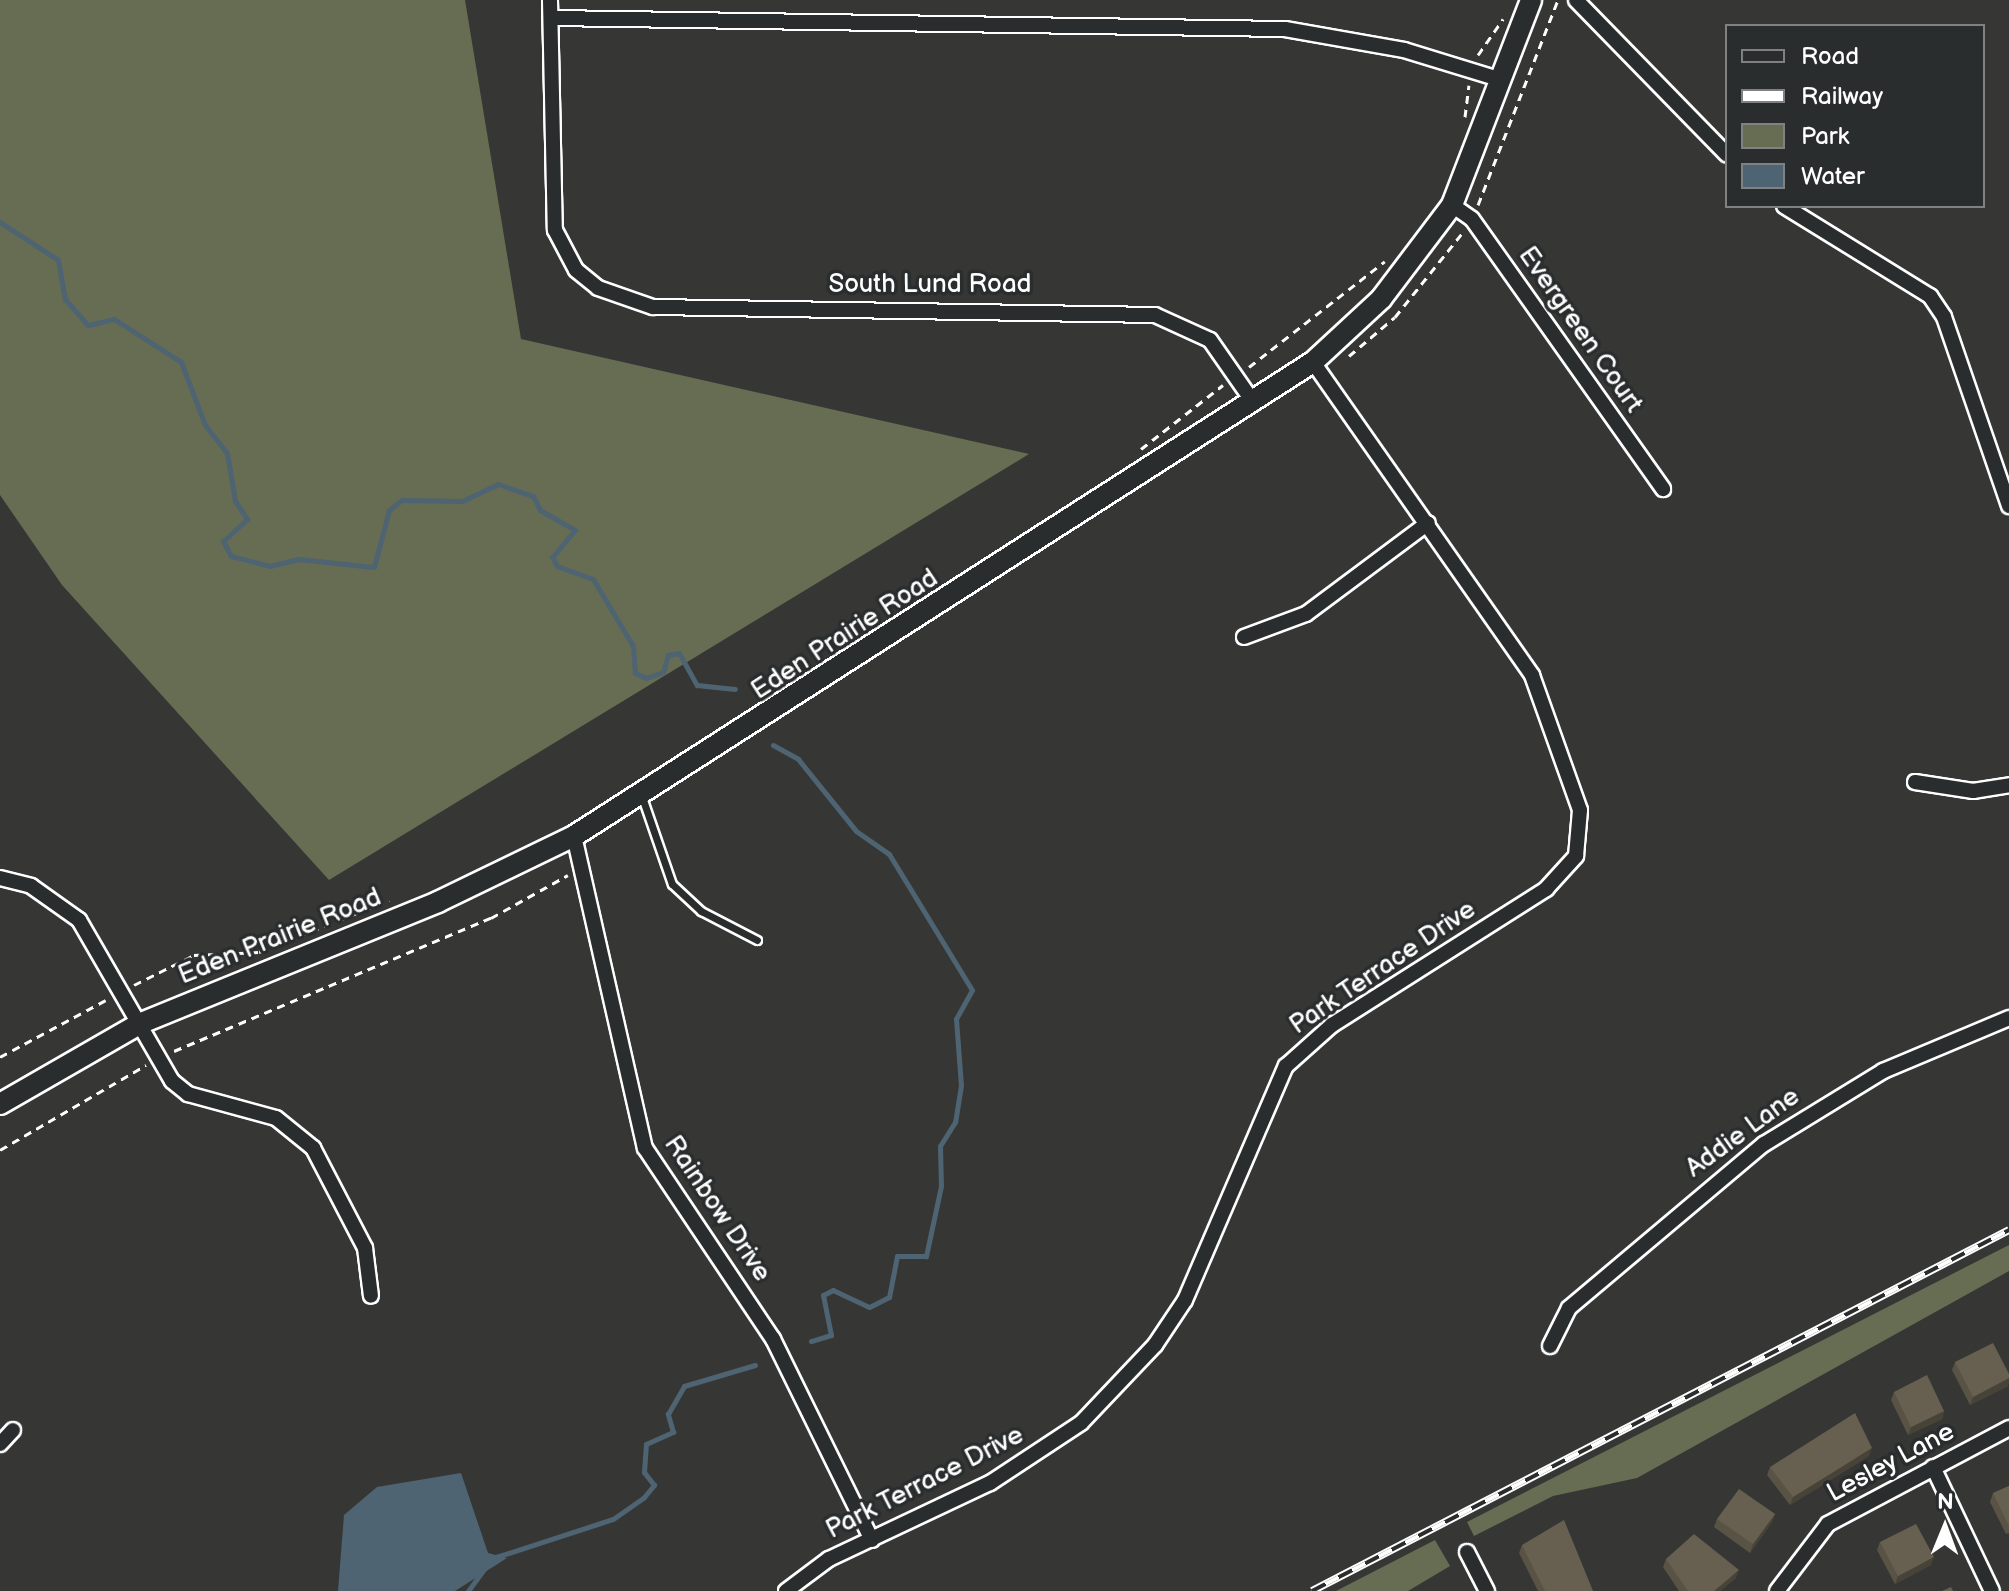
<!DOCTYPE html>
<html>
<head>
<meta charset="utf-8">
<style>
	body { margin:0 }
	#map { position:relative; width:2009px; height:1591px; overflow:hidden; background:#363735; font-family:"Balsamiq Sans",sans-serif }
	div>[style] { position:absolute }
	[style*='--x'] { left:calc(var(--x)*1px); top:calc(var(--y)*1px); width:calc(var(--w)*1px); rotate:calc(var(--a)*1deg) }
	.green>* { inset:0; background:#666d53 }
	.water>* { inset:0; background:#4e6472 }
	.stream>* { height:5px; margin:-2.5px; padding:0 2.5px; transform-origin:2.5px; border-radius:2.5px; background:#4e6472 }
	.path>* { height:3px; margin-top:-1.5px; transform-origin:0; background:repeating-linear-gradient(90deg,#fff 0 8px,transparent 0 14px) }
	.roads { filter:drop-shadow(2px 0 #fff) drop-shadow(-2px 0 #fff) drop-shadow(0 2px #fff) drop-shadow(0 -2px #fff) }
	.service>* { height:7px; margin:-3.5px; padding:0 3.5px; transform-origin:3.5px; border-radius:3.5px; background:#2a2d2e }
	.minor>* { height:14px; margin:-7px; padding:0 7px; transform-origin:7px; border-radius:7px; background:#2a2d2e }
	.secondary>* { height:20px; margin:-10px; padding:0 10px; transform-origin:10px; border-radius:10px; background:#2a2d2e }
	.rail>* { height:8px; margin-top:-4px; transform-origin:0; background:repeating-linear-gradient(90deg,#2a2d2e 0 15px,#fff 0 30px); box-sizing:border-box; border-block:2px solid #fff }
	.wall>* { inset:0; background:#595345 }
	.shaded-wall>* { inset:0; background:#484338 }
	.building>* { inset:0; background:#676050 }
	span { translate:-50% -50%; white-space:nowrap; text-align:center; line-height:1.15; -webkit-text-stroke:7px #2a2d2e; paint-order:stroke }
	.street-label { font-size:26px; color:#fff }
	.legend { position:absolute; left:1725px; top:24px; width:260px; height:184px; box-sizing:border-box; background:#2a2d2e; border:2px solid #7f8182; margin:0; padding:10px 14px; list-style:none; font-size:24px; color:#fff }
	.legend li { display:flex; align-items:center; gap:16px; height:40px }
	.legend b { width:40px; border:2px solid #7f8182 }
	.north { position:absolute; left:1905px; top:1487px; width:80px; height:80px; -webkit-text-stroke:6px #2a2d2e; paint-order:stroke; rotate:1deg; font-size:22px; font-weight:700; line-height:32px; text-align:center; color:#fff }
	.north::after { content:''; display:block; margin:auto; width:28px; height:36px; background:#fff; clip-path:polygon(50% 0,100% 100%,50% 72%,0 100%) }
</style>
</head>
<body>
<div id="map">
	<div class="green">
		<i style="clip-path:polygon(0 0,465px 0,521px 339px,1029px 454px,329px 880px,62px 585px,0 495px)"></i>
		<i style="clip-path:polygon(2009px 1245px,2009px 1271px,1637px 1478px,1553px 1496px,1474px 1536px,1467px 1522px)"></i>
		<i style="clip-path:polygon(1435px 1540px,1450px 1566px,1408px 1591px,1336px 1591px)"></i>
	</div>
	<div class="water">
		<i style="clip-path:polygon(461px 1473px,488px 1553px,507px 1558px,455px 1591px,338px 1591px,344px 1515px,377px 1487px)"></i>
	</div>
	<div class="stream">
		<i style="--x:0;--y:222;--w:69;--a:33.2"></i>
		<i style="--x:58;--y:260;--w:40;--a:80"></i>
		<i style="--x:65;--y:299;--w:35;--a:49"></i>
		<i style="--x:88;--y:325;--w:27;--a:-13"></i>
		<i style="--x:114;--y:319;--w:80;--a:32.7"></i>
		<i style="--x:181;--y:362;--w:67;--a:69.1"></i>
		<i style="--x:205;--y:425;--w:36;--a:52"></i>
		<i style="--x:227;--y:453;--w:49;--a:80.5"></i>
		<i style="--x:235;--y:501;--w:22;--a:56"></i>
		<i style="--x:247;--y:519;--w:33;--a:137"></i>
		<i style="--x:223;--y:541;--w:17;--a:62"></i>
		<i style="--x:231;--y:556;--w:40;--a:14.4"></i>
		<i style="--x:270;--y:566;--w:29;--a:-14"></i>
		<i style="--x:298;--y:559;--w:76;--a:6"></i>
		<i style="--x:374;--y:567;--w:59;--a:-75.3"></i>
		<i style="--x:389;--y:510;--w:16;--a:-38"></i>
		<i style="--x:402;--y:500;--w:60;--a:1"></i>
		<i style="--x:462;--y:501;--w:40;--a:-25"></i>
		<i style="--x:498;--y:484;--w:37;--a:19"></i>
		<i style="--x:533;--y:496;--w:16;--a:63"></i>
		<i style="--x:540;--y:510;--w:40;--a:29.7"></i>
		<i style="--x:575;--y:530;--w:35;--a:130"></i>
		<i style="--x:552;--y:557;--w:10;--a:61"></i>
		<i style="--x:557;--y:566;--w:38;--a:20"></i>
		<i style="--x:593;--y:579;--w:78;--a:59.2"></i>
		<i style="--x:633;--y:646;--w:27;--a:86"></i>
		<i style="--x:635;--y:673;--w:12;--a:24"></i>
		<i style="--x:646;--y:678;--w:18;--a:-19"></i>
		<i style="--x:663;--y:672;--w:18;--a:-74"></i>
		<i style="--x:668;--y:655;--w:11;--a:-10"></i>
		<i style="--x:679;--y:653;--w:37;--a:61"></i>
		<i style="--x:697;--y:685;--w:38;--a:6"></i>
		<i style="--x:773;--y:745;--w:29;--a:29"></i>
		<i style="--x:798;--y:759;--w:92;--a:51.1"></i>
		<i style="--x:856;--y:831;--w:40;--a:34.9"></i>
		<i style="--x:889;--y:854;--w:159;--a:58.6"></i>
		<i style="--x:972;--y:990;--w:33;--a:119"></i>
		<i style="--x:956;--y:1019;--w:66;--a:85.7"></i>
		<i style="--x:961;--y:1085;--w:37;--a:99"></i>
		<i style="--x:955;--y:1122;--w:28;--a:122"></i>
		<i style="--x:940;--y:1146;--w:40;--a:88.6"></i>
		<i style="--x:941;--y:1186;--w:72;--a:102.1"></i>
		<i style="--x:926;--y:1256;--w:29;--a:180"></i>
		<i style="--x:897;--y:1256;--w:42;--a:101"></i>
		<i style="--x:889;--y:1297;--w:22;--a:153"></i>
		<i style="--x:869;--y:1307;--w:40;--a:-155"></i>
		<i style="--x:833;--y:1290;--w:11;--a:153"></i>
		<i style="--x:823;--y:1295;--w:41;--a:78.7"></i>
		<i style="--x:831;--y:1335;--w:21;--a:163"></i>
		<i style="--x:496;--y:1557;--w:123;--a:-18"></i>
		<i style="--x:613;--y:1519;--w:38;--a:-35"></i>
		<i style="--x:644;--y:1497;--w:16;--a:-50"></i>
		<i style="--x:654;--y:1485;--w:16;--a:-128"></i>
		<i style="--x:644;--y:1472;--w:28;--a:-86"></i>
		<i style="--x:646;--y:1444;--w:30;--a:-24"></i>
		<i style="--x:673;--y:1432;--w:19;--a:-106"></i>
		<i style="--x:668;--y:1414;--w:32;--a:-60"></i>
		<i style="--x:684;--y:1386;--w:74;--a:-16.5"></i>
		<i style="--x:468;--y:1591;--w:31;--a:-54"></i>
	</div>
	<div class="path">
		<i style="--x:1478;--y:55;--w:44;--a:-55.2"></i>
		<i style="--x:1465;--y:117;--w:32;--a:-83"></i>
		<i style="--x:1478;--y:205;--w:220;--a:-68.7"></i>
		<i style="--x:1349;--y:356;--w:60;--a:-40.3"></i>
		<i style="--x:1395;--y:317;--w:109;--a:-51.3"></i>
		<i style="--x:1249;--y:367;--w:172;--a:-37.9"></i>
		<i style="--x:1141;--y:449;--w:104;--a:-38"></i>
		<i style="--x:134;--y:985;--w:67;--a:-26.6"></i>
		<i style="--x:194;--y:955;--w:65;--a:-2.6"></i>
		<i style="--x:259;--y:952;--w:140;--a:-21.8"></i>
		<i style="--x:174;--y:1051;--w:344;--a:-22.8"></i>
		<i style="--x:491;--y:918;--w:88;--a:-29.2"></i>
		<i style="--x:0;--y:1057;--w:120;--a:-28.3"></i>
		<i style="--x:0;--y:1150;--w:169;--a:-30.2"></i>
	</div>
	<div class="roads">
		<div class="service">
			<i style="--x:642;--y:797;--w:92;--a:71"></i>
			<i style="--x:672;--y:884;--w:40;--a:43"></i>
			<i style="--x:701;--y:911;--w:63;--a:27.4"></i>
		</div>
		<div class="minor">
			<i style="--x:550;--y:0;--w:230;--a:88.8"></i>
			<i style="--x:555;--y:230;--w:45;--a:62.3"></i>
			<i style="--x:576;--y:270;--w:28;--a:39"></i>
			<i style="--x:598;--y:288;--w:58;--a:19.1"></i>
			<i style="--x:653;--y:307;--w:502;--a:0.91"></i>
			<i style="--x:1155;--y:315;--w:60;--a:24.4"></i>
			<i style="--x:1210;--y:340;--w:77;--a:55.1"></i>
			<i style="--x:1576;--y:0;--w:216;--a:45.7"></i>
			<i style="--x:551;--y:18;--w:734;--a:0.86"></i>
			<i style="--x:1285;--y:29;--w:121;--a:10"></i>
			<i style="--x:1404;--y:50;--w:102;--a:17"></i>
			<i style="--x:1452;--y:205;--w:24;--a:35"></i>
			<i style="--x:1472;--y:219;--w:331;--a:54.7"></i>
			<i style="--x:1784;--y:206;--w:172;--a:31.7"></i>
			<i style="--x:1930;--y:296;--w:25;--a:56"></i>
			<i style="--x:1944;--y:317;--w:200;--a:71"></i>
			<i style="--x:1244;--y:637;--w:66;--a:-20.4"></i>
			<i style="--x:1306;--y:614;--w:152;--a:-36.7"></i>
			<i style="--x:1915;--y:782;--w:59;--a:8.8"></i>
			<i style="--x:1973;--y:791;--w:36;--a:-9"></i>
			<i style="--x:574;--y:836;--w:320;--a:77.2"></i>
			<i style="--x:645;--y:1148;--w:230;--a:56.2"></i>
			<i style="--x:773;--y:1339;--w:224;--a:63.8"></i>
			<i style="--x:0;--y:878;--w:32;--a:14"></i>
			<i style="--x:31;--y:886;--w:59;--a:35.3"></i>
			<i style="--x:79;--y:920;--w:186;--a:60"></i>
			<i style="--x:172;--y:1081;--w:21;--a:39"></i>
			<i style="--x:188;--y:1094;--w:91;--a:15.3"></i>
			<i style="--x:276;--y:1118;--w:48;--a:39"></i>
			<i style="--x:313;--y:1148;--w:113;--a:62.5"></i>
			<i style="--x:365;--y:1248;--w:48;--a:82.9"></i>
			<i style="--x:1550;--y:1346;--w:42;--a:-63.4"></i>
			<i style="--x:1569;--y:1308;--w:255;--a:-40.1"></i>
			<i style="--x:1764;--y:1144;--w:140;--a:-31.5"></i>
			<i style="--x:1883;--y:1071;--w:137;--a:-22.8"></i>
			<i style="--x:0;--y:1444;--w:19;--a:-47"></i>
			<i style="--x:1933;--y:1467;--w:137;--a:64.6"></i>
			<i style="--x:1467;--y:1552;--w:44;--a:62.9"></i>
			<i style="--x:786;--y:1591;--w:54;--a:-36.7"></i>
			<i style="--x:829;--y:1559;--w:178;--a:-25.3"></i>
			<i style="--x:990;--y:1483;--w:109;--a:-33.4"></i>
			<i style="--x:1081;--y:1423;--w:108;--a:-46.5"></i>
			<i style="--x:1155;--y:1345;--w:54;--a:-56.3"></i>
			<i style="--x:1185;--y:1300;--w:255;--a:-66.7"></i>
			<i style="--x:1286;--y:1066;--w:62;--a:-41.7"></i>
			<i style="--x:1332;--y:1025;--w:254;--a:-32.4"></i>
			<i style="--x:1546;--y:889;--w:45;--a:-47.7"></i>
			<i style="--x:1576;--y:856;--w:46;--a:-85"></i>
			<i style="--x:1580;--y:810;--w:143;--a:-109.6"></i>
			<i style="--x:1532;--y:675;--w:382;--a:-125"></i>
			<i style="--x:1777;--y:1591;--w:84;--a:-52.7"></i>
			<i style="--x:1828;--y:1524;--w:205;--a:-27.9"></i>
		</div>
		<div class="secondary">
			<i style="--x:0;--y:1104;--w:160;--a:-29.9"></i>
			<i style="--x:139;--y:1024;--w:323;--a:-22.2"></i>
			<i style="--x:438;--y:902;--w:151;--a:-25.9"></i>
			<i style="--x:574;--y:836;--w:878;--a:-32.68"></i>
			<i style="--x:1313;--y:362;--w:93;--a:-42.8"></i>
			<i style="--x:1381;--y:299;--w:118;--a:-52.9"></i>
			<i style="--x:1452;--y:205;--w:220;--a:-68.9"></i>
		</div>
	</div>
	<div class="rail">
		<i style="--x:1312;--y:1591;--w:785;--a:-27.38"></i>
	</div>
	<div class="wall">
		<i style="clip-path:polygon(1955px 1362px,2009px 1374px,2008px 1386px,1970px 1405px,1952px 1370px)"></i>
		<i style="clip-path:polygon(1894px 1392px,1944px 1411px,1942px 1419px,1908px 1435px,1891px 1400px)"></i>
		<i style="clip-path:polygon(1869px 1456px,1790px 1505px,1767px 1475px,1770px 1467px)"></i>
		<i style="clip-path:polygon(2009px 1486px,2009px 1533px,2006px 1534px,1990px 1502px,1993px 1493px)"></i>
		<i style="clip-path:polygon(1775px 1514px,1772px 1522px,1750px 1553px,1714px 1527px,1717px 1519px)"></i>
		<i style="clip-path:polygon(1880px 1542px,1931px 1565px,1895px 1584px,1877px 1550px)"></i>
		<i style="clip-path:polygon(1522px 1545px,1593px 1591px,1538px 1591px,1519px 1553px)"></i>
		<i style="clip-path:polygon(1666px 1559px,1736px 1578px,1720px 1591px,1679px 1591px,1663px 1567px)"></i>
	</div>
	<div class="shaded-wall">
		<i style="clip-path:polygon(2009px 1378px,2008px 1386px,1970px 1405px,1973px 1397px)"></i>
		<i style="clip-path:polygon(1944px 1411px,1942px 1419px,1908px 1435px,1911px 1427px)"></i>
		<i style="clip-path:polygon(1872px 1448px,1869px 1456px,1790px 1505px,1793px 1497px)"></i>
		<i style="clip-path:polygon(1775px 1514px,1772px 1522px,1750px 1553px,1753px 1544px)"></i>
		<i style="clip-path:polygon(1934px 1557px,1931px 1565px,1895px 1584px,1898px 1576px)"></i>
		<i style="clip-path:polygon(1739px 1570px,1736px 1578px,1720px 1591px,1714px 1591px)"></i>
	</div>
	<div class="building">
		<i style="clip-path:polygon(1993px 1343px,2009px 1374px,2009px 1378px,1973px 1397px,1955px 1362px)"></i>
		<i style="clip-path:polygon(1927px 1375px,1944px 1411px,1911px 1427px,1894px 1392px)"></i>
		<i style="clip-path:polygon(1855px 1413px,1872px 1448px,1793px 1497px,1770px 1467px)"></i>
		<i style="clip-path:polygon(2009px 1486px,2009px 1526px,1993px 1493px)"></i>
		<i style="clip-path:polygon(1739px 1489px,1775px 1514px,1753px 1544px,1717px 1519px)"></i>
		<i style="clip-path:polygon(1564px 1520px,1593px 1591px,1545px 1591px,1522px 1545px)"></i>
		<i style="clip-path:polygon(1916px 1524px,1934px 1557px,1898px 1576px,1880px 1542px)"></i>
		<i style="clip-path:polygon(1694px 1534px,1739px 1570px,1714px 1591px,1688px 1591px,1666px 1559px)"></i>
		<i style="clip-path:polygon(1951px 1587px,1953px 1591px,1942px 1591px)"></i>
	</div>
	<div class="street-label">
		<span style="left:930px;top:285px">South Lund Road</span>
		<span style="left:1580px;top:330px;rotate:55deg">Evergreen Court</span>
		<span style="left:845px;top:635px;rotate:-33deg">Eden Prairie Road</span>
		<span style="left:280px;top:937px;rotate:-22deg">Eden Prairie Road</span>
		<span style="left:1383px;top:968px;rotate:-34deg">Park Terrace Drive</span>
		<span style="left:1743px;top:1133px;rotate:-36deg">Addie Lane</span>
		<span style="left:717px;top:1209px;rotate:56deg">Rainbow Drive</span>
		<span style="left:1891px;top:1463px;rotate:-28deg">Lesley Lane</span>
		<span style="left:925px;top:1483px;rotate:-27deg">Park Terrace Drive</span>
	</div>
	<ul class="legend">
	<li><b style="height:10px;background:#2a2d2e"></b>Road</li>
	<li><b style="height:10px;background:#fff"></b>Railway</li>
	<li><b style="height:22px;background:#666d53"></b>Park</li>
	<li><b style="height:22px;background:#4e6472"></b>Water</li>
	</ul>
	<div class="north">N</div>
</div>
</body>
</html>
